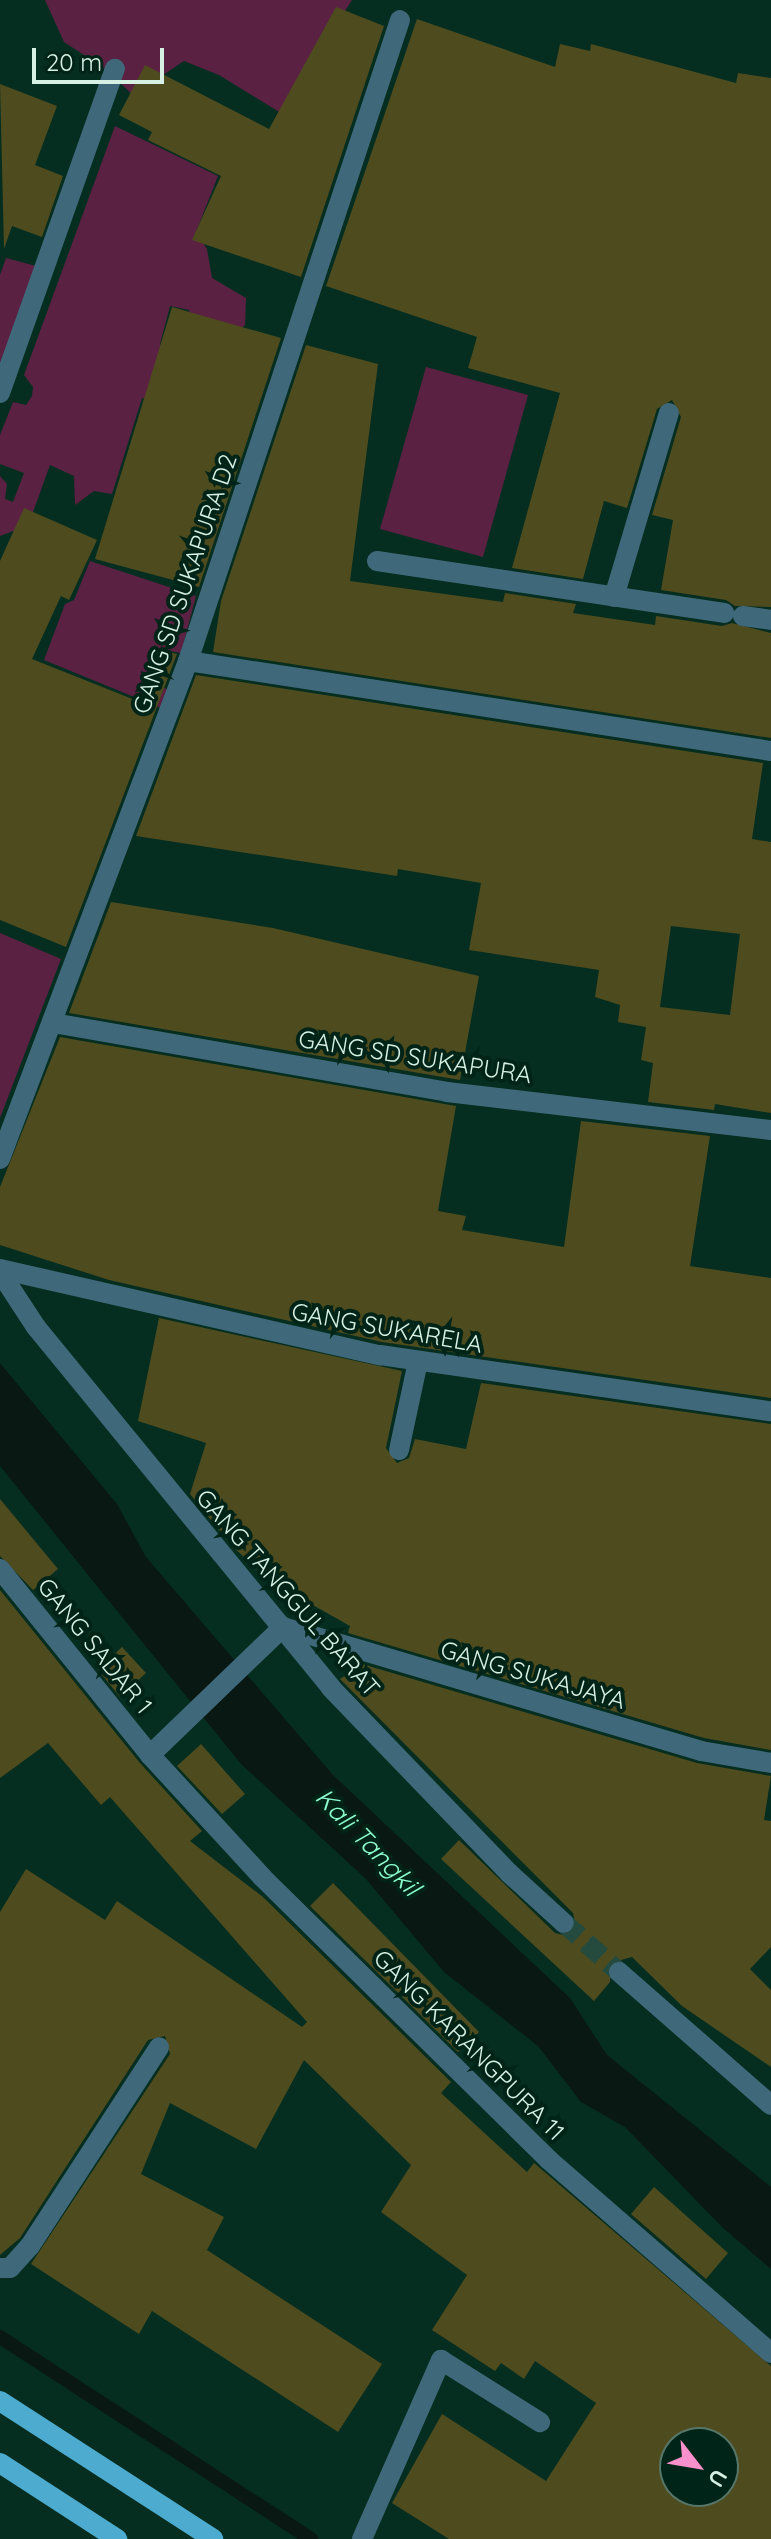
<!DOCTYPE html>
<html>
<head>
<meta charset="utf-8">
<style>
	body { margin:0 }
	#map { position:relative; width:771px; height:2539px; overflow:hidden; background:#052e20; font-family:Quicksand,sans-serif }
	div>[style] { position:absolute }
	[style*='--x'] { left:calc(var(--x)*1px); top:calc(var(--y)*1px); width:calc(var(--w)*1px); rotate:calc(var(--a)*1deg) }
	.green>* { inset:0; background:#5a2143 }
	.water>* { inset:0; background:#091812 }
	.stream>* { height:14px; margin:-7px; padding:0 7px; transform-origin:7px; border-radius:7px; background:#091812 }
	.building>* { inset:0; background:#4e4b1e }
	.minor-tunnel>* { height:20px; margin-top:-10px; transform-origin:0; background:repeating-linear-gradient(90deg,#244b3d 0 20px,transparent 0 30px) }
	.minor>* { height:20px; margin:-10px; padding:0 10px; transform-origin:10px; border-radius:10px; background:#3f697a }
	.major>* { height:20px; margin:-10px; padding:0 10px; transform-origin:10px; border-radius:10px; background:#4cabcf }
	span { translate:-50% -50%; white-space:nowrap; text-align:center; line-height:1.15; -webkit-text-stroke:8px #002417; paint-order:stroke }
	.street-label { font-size:24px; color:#d6f0e4 }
	.water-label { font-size:26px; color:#8dfccf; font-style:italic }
	.north { position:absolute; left:659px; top:2427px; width:80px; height:80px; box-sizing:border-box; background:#002417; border:2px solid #567669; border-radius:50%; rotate:121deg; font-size:22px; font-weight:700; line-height:32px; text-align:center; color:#d6f0e4 }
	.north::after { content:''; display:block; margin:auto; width:28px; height:36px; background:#f890cb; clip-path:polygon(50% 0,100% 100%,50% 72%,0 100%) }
	.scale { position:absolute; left:32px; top:48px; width:132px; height:36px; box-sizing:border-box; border:4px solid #d6f0e4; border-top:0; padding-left:10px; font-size:24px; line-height:28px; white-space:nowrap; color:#d6f0e4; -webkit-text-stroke:6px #002417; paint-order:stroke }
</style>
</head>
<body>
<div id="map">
	<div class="green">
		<i style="clip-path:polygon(45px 0,352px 0,334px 28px,299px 124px,219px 75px,184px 61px,133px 95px,104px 68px,64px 42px)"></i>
		<i style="clip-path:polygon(115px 126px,218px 176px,196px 232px,207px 249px,212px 278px,246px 298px,245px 325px,239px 330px,190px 317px,189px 310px,170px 306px,160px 344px,229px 425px,142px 398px,112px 494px,94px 491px,75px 505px,74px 476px,50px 465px,33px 512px,16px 530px,0 536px,0 476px,7px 484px,5px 499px,13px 502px,24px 473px,0 464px,0 435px,13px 402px,26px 405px,32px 396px,33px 387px,24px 375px)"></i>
		<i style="clip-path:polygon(6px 258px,36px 266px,0 365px,0 275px)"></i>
		<i style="clip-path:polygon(426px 367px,528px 395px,483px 557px,380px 529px)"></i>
		<i style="clip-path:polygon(90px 561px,196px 596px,181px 653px,158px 649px,149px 683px,170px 690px,161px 708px,44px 660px,65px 604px,74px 600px)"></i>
		<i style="clip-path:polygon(0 933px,61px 959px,0 1118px)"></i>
	</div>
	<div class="water">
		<i style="clip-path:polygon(0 1363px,117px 1504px,146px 1557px,333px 1775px,570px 1998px,607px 2055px,771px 2187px,771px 2269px,722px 2227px,625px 2127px,581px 2102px,538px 2046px,444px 1972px,366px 1879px,241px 1764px,0 1466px)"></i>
	</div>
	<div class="stream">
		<i style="--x:0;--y:2337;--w:371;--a:33"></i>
	</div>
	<div class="building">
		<i style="clip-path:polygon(336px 7px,384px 26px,301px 277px,192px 240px,221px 176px,148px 140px,152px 132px,119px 115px,145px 65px,269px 129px)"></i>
		<i style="clip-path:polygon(417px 19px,555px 67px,560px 44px,590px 51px,591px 44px,736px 83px,738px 73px,771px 78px,771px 607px,735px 606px,726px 600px,661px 590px,673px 520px,652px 515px,681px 417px,672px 400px,657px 409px,627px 508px,604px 501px,583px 579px,512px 568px,560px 393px,468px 368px,477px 337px,326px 286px)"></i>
		<i style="clip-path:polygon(0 84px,57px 106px,35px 165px,63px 176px,42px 237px,12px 226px,4px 249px)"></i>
		<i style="clip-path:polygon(172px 307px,281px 338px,199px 587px,95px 559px)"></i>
		<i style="clip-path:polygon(306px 345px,378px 364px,350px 581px,503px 602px,505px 593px,576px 604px,573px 613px,655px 625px,656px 616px,722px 626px,732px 623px,771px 633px,771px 738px,213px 652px,221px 601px)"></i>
		<i style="clip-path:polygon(24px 508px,97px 540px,69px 600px,61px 596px,32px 659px,145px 704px,160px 650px,177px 654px,66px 947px,0 920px,0 561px)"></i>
		<i style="clip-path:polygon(evenodd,196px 675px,763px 763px,752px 839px,771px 842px,771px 1113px,715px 1104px,714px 1110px,648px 1102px,653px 1063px,641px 1060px,646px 1027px,618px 1022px,620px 1005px,595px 997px,599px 970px,469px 950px,481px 883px,398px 869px,397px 876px,136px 836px,196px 675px,671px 926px,740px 934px,730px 1015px,660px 1007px,671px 926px)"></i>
		<i style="clip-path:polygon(111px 902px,273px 928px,479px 976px,460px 1080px,69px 1013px)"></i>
		<i style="clip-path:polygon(60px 1037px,456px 1106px,438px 1211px,466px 1216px,462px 1230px,564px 1247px,581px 1121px,710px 1136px,690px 1266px,771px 1278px,771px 1398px,382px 1342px,109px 1280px,0 1245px,0 1187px)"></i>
		<i style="clip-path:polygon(159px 1318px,402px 1371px,386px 1448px,397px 1463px,409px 1458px,415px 1439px,466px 1449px,481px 1383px,771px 1424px,771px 1750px,704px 1738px,348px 1633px,350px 1626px,272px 1582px,234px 1548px,237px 1537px,219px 1530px,190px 1494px,206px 1443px,138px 1421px)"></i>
		<i style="clip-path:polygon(0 1499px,58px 1569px,33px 1590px,0 1556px)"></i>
		<i style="clip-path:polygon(evenodd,0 1590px,140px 1763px,202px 1831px,190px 1841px,263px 1897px,451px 2082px,441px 2093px,527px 2172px,534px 2163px,771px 2366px,771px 2539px,449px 2539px,392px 2503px,442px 2414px,546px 2481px,596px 2403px,535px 2361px,524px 2379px,501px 2363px,495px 2371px,432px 2330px,467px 2275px,381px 2212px,411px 2165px,304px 2060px,256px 2149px,170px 2103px,141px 2174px,224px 2217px,207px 2250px,382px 2364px,338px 2432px,152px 2311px,139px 2334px,31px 2264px,170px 2054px,165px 2036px,148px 2040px,20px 2238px,0 2255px,0 1912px,26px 1869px,105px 1920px,117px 1901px,302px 2027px,307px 2022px,110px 1797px,101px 1805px,48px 1743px,0 1778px,0 1590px,675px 2443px,723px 2443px,723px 2491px,675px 2491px,675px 2443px)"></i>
		<i style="clip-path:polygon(122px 1647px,146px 1673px,120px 1697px,98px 1670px)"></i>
		<i style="clip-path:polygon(362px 1664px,697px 1763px,771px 1776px,764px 1820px,771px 1821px,771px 1947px,750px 1969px,771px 1990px,771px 2067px,682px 2006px,632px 1957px,610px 1963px,610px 1982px,594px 2001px,441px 1859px,459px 1840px,555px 1933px,567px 1936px,576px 1926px,573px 1913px,340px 1679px)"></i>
		<i style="clip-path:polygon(201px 1744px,245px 1794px,222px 1814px,177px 1766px)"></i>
		<i style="clip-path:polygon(333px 1883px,479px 2032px,458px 2052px,310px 1906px)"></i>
		<i style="clip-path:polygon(654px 2187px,728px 2253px,706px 2279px,631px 2214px)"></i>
	</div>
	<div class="minor-tunnel">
		<i style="--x:564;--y:1923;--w:74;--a:41.7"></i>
	</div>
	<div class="minor">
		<i style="--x:0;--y:393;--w:344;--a:-70.5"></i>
		<i style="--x:377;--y:561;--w:351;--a:8.5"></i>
		<i style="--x:614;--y:597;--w:192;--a:-73.4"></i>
		<i style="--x:743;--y:616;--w:28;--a:8"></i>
		<i style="--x:188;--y:661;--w:590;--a:8.78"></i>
		<i style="--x:53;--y:1023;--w:400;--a:9.9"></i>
		<i style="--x:447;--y:1092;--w:326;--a:6.7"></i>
		<i style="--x:0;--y:1159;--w:532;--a:-69.32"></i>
		<i style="--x:188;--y:661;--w:675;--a:-71.7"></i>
		<i style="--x:0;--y:1269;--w:390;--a:12.8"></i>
		<i style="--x:380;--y:1355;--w:395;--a:8.2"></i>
		<i style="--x:0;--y:1272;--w:66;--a:56.8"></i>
		<i style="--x:36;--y:1327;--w:466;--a:50.7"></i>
		<i style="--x:331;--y:1688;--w:257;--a:46.1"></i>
		<i style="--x:509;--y:1873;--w:74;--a:42.3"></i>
		<i style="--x:399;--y:1450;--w:91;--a:-77.9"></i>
		<i style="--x:0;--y:1569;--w:239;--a:51.1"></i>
		<i style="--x:150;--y:1755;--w:166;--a:47.4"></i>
		<i style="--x:262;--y:1877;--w:403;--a:44.6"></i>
		<i style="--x:549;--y:2160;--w:294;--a:41"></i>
		<i style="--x:150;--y:1755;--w:185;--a:-43.9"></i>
		<i style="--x:283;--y:1627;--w:436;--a:16.5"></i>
		<i style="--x:701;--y:1751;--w:71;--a:9.7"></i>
		<i style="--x:619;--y:1972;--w:202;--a:41.2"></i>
		<i style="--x:0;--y:2268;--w:10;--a:0"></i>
		<i style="--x:10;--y:2268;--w:30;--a:-48"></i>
		<i style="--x:30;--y:2246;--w:237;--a:-57"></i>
		<i style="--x:362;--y:2539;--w:196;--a:-66.2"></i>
		<i style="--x:441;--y:2360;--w:117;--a:32.1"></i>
	</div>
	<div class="major">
		<i style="--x:0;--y:2401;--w:254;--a:32.9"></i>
		<i style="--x:0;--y:2463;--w:140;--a:33"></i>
	</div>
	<div class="street-label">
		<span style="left:185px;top:584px;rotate:-71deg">GANG SD SUKAPURA D2</span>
		<span style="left:415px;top:1057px;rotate:9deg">GANG SD SUKAPURA</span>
		<span style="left:387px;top:1328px;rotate:10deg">GANG SUKARELA</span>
		<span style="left:288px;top:1593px;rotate:49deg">GANG TANGGUL BARAT</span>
		<span style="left:95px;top:1646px;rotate:51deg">GANG SADAR 1</span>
		<span style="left:533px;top:1675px;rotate:16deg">GANG SUKAJAYA</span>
		<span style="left:469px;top:2045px;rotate:45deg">GANG KARANGPURA 11</span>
	</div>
	<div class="water-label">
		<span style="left:368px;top:1842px;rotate:46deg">Kali Tangkil</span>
	</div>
	<div class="north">U</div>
	<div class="scale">20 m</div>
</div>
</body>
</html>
